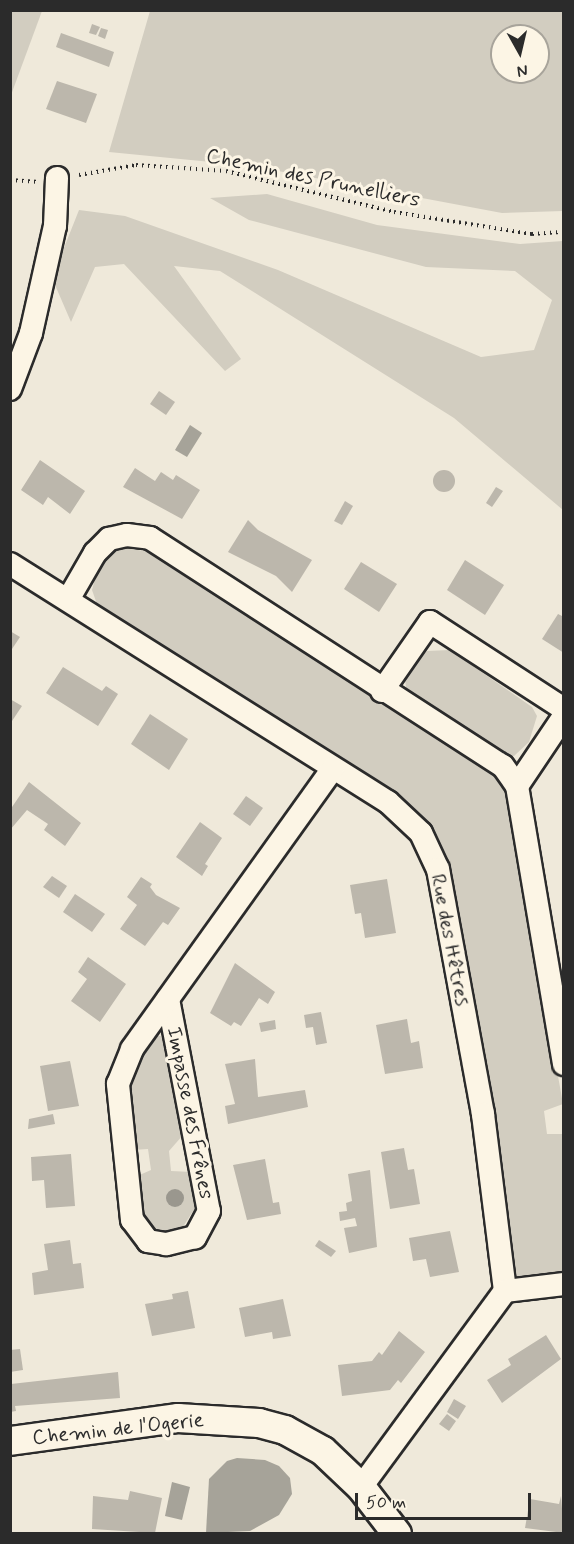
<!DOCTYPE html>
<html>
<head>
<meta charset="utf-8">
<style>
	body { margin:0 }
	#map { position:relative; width:574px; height:1544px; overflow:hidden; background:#efe9da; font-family:Mynerve,sans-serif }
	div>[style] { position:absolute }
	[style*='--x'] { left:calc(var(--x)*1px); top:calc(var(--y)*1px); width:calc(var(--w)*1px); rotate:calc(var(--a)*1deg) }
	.green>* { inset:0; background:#d2cdc0 }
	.water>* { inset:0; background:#a6a399 }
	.building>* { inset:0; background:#bcb7ac }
	.round { border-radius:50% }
	.path>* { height:4px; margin-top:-2px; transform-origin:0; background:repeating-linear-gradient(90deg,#2b2b2b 0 1.5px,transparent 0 6px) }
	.roads { filter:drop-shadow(2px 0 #2b2b2b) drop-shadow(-2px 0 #2b2b2b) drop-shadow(0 2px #2b2b2b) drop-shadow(0 -2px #2b2b2b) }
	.minor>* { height:22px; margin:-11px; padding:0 11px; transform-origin:11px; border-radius:11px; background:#fcf5e5 }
	.tertiary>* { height:28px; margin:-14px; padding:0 14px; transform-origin:14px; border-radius:14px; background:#fcf5e5 }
	.trees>* { width:18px; height:18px; margin:-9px; border-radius:50%; background:#9a978e }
	span { translate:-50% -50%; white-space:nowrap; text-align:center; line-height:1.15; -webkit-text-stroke:6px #fcf5e5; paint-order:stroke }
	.street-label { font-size:21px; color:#2b2b2b }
	.frame { position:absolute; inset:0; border:12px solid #2b2b2b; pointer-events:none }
	.north { position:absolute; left:490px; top:24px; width:60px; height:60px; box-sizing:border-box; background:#fcf5e5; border:2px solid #a8a49b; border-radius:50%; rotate:172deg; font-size:16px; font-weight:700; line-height:24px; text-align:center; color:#2b2b2b }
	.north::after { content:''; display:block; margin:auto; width:21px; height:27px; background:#2b2b2b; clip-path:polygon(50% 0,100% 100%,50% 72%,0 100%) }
	.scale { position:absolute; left:355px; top:1493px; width:176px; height:27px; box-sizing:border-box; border:3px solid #2b2b2b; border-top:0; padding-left:8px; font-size:18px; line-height:21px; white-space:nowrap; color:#2b2b2b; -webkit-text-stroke:4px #fcf5e5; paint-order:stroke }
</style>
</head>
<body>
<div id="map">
	<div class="green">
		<i style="clip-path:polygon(11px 10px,42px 11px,11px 95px,10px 11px)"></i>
		<i style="clip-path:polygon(evenodd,150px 11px,563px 11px,563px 211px,502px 213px,252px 166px,109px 152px,150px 11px,502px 36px,538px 36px,538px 72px,502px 72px,502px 36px)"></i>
		<i style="clip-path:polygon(267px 194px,377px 225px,520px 244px,563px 241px,563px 510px,454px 418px,220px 271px,174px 266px,241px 359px,225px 371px,124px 264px,95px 267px,71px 322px,52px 278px,79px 210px,125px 216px,278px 270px,481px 357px,534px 350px,552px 300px,515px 271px,426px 267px,249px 220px,210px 198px)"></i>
		<i style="clip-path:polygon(120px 547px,150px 552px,502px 781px,512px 818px,563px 1104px,544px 1111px,547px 1134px,563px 1134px,563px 1276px,532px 1283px,515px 1275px,448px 871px,433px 837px,406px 803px,99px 610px,92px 590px,99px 564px)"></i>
		<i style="clip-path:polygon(450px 650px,532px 707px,537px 716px,529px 742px,514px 756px,502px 756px,407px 694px,405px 680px,412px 663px,427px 651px)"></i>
		<i style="clip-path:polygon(153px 1036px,169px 1036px,183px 1135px,169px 1151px,171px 1171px,192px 1172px,195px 1208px,179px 1233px,164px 1235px,153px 1231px,140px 1217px,135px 1177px,151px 1170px,148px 1149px,133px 1150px,126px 1102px,145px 1045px)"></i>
	</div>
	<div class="water">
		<i style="clip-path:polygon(190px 425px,202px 433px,187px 457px,175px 450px)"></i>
		<i style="clip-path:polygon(237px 1458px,265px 1460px,279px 1466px,290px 1478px,292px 1494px,279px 1515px,250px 1531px,206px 1533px,209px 1479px,227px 1461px)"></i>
		<i style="clip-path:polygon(172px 1482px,190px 1487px,182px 1520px,165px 1516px)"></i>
	</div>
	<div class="building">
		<i style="clip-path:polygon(92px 24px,100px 27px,96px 35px,89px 33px)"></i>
		<i style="clip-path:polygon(101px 28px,108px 30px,105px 39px,98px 36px)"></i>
		<i style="clip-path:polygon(61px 33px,114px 52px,109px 67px,56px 47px)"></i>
		<i style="clip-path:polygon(57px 81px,97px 94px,86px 123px,46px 109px)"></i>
		<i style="clip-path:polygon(159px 391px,175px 402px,166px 415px,150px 404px)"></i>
		<i style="clip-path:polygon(40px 460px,85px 491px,70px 514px,48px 497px,43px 505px,21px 490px)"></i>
		<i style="clip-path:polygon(135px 468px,155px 481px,161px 472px,173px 480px,176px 475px,200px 490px,182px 519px,123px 487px)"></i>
		<i class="round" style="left:433px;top:470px;width:22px;height:22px"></i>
		<i style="clip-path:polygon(496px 487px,503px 491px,492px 507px,486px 503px)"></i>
		<i style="clip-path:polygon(345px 501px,353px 506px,342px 525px,334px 521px)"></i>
		<i style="clip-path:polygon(248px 520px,258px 530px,312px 560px,292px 592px,276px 576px,228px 552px)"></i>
		<i style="clip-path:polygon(465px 560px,504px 585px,485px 615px,447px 590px)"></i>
		<i style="clip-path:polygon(361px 562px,397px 584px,379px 612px,344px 589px)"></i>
		<i style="clip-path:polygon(558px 614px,564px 617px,564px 653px,542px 639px)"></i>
		<i style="clip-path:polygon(10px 631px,20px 637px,10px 652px)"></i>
		<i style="clip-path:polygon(63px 667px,102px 691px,106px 686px,118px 694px,98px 726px,46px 693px)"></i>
		<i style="clip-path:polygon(10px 699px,22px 706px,10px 724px)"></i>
		<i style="clip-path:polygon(150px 714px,188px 739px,169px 770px,131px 744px)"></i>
		<i style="clip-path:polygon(29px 782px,81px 823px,65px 846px,44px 830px,48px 824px,27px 810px,10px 830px,10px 810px)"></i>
		<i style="clip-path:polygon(246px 796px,263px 808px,250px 826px,233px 814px)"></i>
		<i style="clip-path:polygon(200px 822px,222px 838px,205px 864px,208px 866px,202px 876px,176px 857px)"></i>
		<i style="clip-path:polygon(52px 876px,67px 886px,59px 898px,43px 887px)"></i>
		<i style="clip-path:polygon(141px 877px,152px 884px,150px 887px,156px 895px,180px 908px,168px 925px,163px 922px,145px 946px,120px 929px,137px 905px,127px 897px)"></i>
		<i style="clip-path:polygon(387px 879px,396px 933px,365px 938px,361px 913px,355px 914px,350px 885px)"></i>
		<i style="clip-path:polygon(75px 894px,105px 914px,92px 932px,63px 912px)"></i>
		<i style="clip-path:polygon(88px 957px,126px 984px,100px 1022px,71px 1001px,87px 979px,78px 972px)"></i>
		<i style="clip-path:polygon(235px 963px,275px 992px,268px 1004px,259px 998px,241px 1026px,234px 1022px,231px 1026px,210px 1013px)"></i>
		<i style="clip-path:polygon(321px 1012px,327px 1043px,316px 1045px,313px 1027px,306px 1028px,304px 1015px)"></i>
		<i style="clip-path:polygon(407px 1019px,411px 1043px,419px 1041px,423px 1068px,385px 1074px,376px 1025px)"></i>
		<i style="clip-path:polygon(275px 1020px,276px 1029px,261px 1032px,259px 1023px)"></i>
		<i style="clip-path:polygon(255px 1059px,258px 1097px,305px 1090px,308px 1107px,228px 1124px,225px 1106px,235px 1104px,225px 1064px)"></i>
		<i style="clip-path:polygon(70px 1061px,79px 1106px,48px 1111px,40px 1066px)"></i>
		<i style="clip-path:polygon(53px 1114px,55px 1124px,28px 1129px,29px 1119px)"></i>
		<i style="clip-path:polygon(404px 1148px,408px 1170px,414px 1169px,420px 1204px,390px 1209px,381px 1152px)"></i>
		<i style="clip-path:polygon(71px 1154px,75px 1206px,46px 1208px,44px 1180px,32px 1181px,31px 1157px)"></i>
		<i style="clip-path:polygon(265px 1159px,273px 1203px,279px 1202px,281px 1214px,247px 1220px,233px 1165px)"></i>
		<i style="clip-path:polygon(370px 1170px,377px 1247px,349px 1253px,344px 1228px,357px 1226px,355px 1218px,340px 1221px,339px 1212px,347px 1211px,346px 1203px,352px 1201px,348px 1174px)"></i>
		<i style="clip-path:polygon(450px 1231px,459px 1272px,430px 1277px,426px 1259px,413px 1261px,409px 1238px)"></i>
		<i style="clip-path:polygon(70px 1240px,73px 1264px,81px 1263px,84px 1288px,34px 1295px,32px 1273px,48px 1270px,44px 1244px)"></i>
		<i style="clip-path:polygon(319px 1240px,336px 1251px,331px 1257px,315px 1246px)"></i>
		<i style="clip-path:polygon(188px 1291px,195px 1328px,152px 1336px,145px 1304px,173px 1299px,172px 1294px)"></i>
		<i style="clip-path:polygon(283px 1299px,291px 1336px,273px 1339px,272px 1332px,245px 1337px,239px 1308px)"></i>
		<i style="clip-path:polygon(399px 1331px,425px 1352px,401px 1383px,398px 1380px,390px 1390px,342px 1396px,338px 1365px,372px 1361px,379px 1352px,382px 1355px)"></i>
		<i style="clip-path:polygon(546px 1335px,561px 1359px,502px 1403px,487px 1380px,511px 1365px,508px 1359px)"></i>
		<i style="clip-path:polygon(20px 1349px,23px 1370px,10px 1372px,10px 1350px)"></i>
		<i style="clip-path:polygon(118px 1372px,120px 1398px,15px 1406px,16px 1411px,10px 1412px,11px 1384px)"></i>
		<i style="clip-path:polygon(454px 1399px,466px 1406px,458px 1419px,447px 1412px)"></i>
		<i style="clip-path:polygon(447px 1414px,456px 1421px,449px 1431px,439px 1424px)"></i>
		<i style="clip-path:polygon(130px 1491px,162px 1498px,155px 1533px,92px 1529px,93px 1496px,128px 1500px)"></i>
		<i style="clip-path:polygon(561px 1496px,564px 1533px,525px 1528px,530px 1499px,559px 1504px)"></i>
	</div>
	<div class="path">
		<i style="--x:79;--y:175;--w:58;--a:-10"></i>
		<i style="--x:136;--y:165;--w:90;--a:3.8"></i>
		<i style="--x:226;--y:171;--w:173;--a:13.7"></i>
		<i style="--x:394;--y:212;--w:140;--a:9.1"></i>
		<i style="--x:532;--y:234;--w:32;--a:-4"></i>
		<i style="--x:10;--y:180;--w:26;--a:4"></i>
	</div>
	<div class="roads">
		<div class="minor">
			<i style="--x:10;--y:389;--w:60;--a:-69.4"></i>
			<i style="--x:31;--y:333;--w:110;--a:-77.4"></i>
			<i style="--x:55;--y:226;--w:48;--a:-87.6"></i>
			<i style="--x:10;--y:564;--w:447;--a:32.2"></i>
			<i style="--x:388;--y:802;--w:45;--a:43.2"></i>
			<i style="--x:421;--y:833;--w:40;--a:65"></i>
			<i style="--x:438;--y:869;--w:249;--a:79.6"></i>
			<i style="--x:483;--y:1114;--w:178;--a:82.9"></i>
			<i style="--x:505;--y:1291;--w:243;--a:126.3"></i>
			<i style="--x:69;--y:598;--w:52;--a:-60"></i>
			<i style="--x:95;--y:553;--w:20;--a:-45"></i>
			<i style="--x:109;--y:539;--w:18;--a:-13"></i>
			<i style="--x:127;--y:535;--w:23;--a:7"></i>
			<i style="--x:150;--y:538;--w:420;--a:32.9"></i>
			<i style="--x:503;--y:766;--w:24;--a:55"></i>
			<i style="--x:517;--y:786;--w:282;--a:80.4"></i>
			<i style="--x:382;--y:691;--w:84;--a:-55.2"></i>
			<i style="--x:430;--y:622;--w:160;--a:33"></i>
			<i style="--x:517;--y:786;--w:84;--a:-56.1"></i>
			<i style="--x:168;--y:999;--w:216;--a:79.1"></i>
			<i style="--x:209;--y:1211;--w:30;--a:118"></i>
			<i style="--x:195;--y:1237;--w:30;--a:166"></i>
			<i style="--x:166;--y:1244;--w:18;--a:-171"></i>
			<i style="--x:148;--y:1241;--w:26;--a:-127"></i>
			<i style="--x:132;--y:1220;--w:137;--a:-95.9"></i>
			<i style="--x:118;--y:1084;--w:38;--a:-68"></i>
			<i style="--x:132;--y:1049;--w:345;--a:-54.4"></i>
			<i style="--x:505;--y:1291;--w:59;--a:-6.8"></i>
		</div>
		<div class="tertiary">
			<i style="--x:10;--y:1441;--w:170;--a:-7.8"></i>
			<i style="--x:178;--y:1418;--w:81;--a:3.5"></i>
			<i style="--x:259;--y:1423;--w:27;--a:15"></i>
			<i style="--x:285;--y:1430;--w:43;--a:28.9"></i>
			<i style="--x:323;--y:1451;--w:52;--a:43.5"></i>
			<i style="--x:361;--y:1487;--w:59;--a:52.5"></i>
		</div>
	</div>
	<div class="trees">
		<i style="left:175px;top:1198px"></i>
	</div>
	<div class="street-label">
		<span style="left:313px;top:178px;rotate:12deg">Chemin des Prunelliers</span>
		<span style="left:450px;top:940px;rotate:79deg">Rue des Hêtres</span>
		<span style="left:190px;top:1113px;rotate:79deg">Impasse des Frênes</span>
		<span style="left:118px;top:1429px;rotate:-6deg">Chemin de l'Ogerie</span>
	</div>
	<div class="frame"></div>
	<div class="north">N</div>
	<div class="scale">50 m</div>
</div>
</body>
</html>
